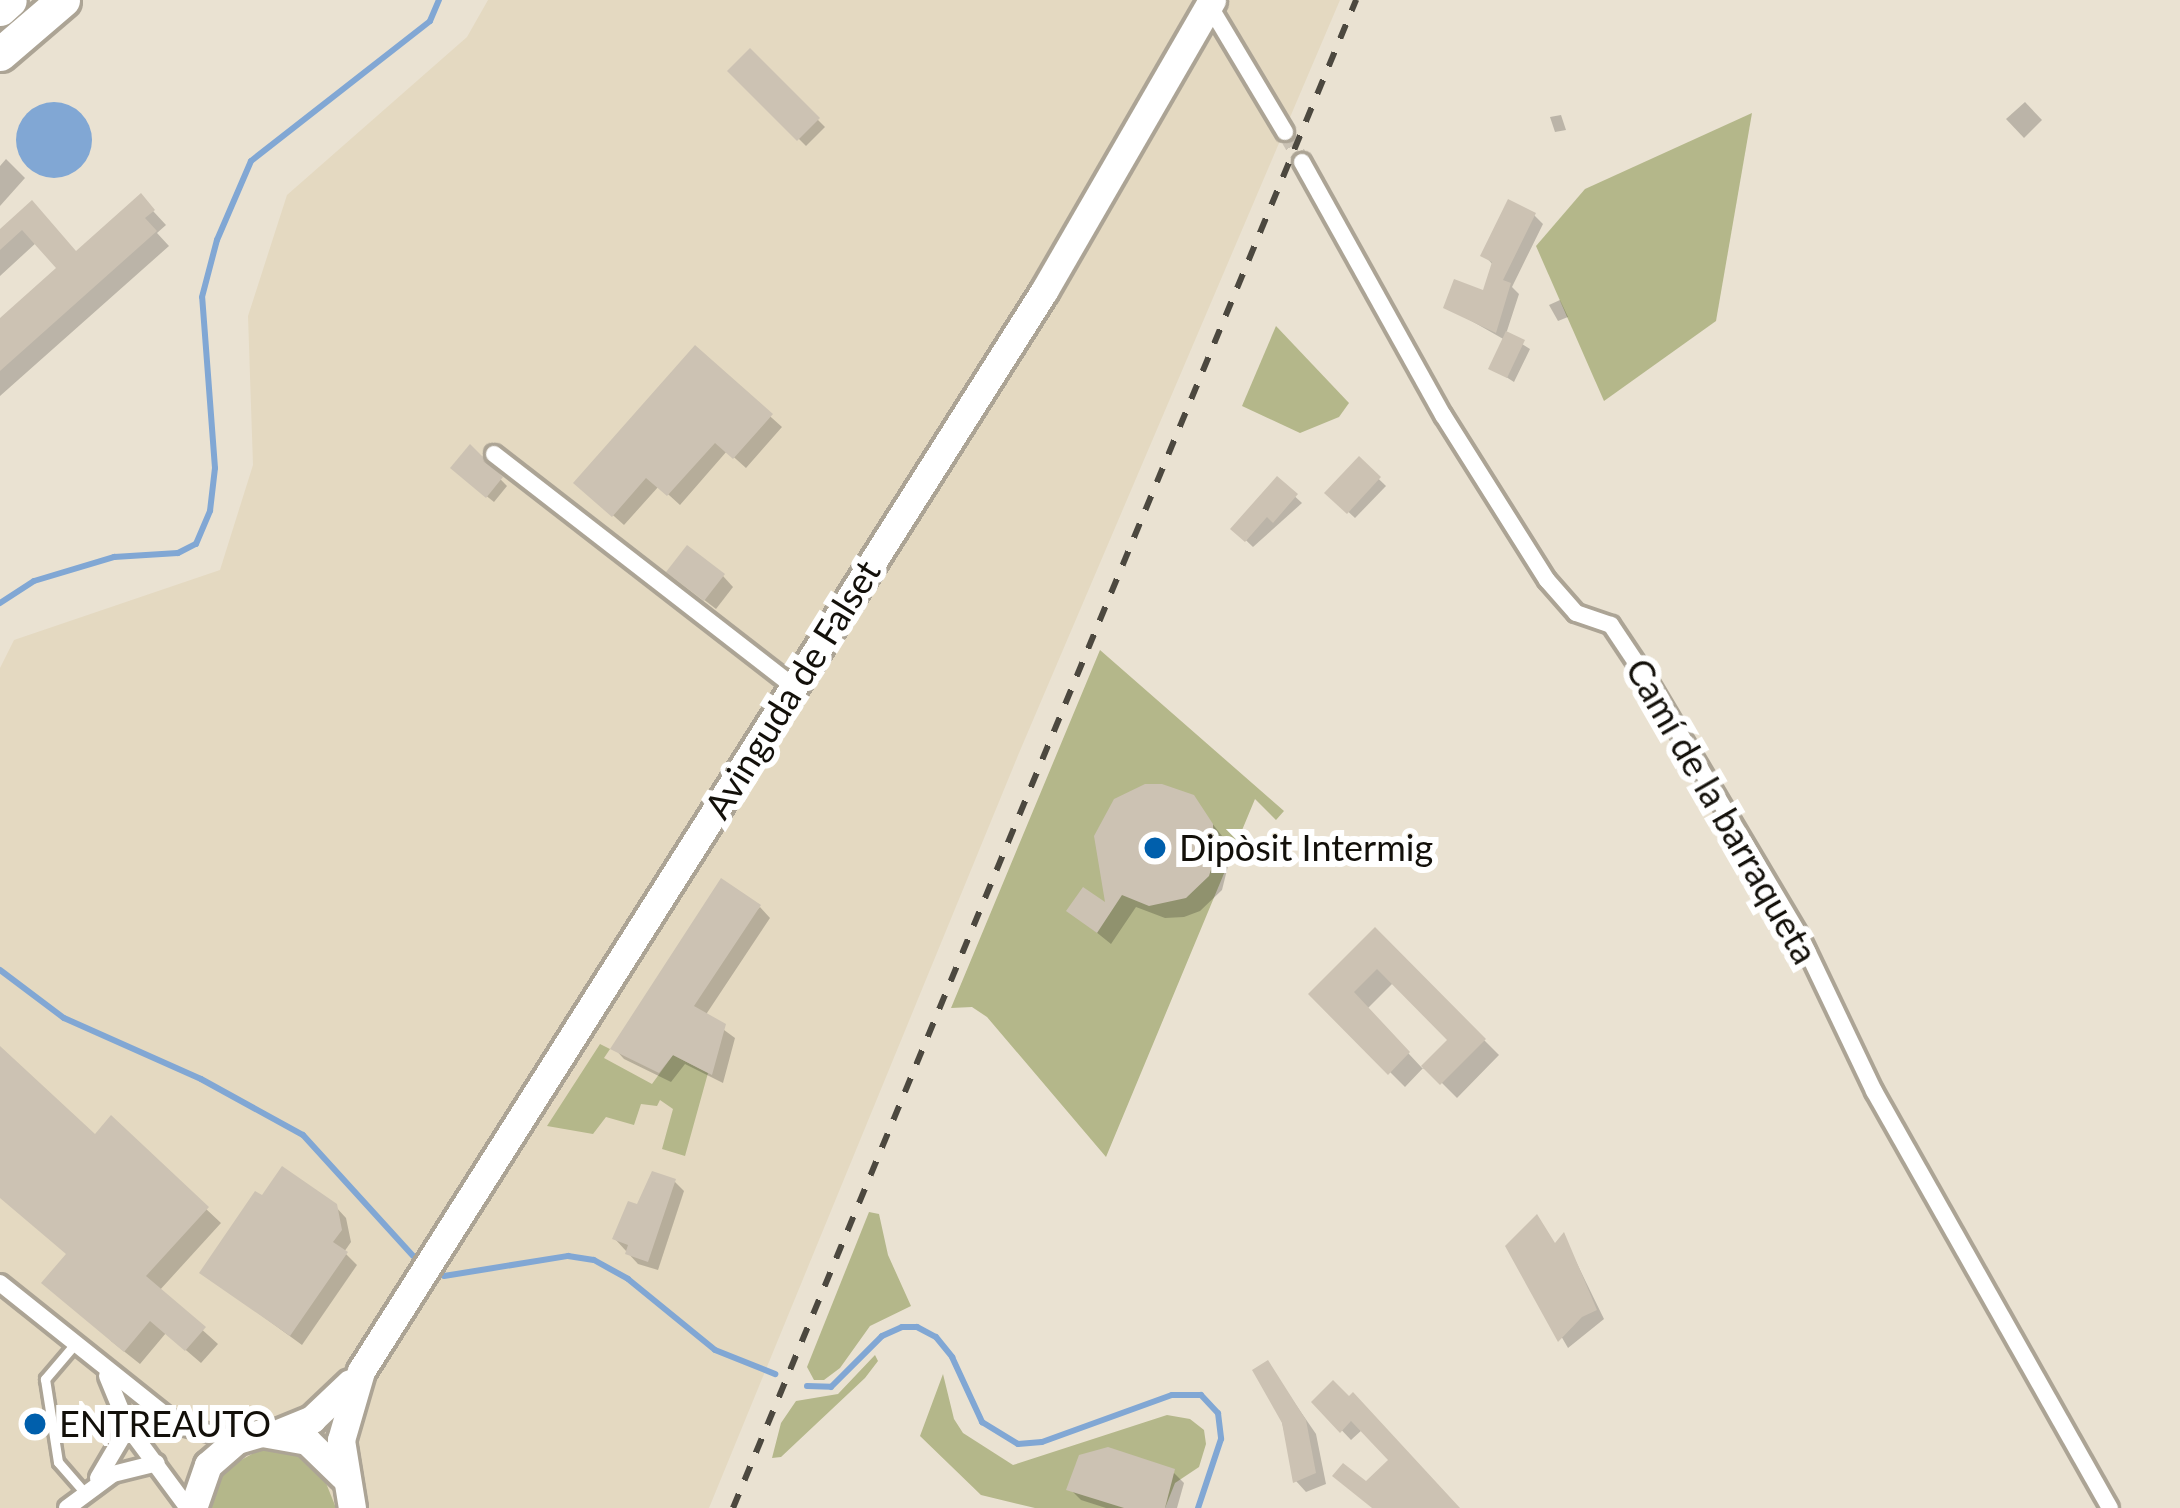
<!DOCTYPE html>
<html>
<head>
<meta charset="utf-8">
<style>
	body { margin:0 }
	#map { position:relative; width:2180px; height:1508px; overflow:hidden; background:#eae2d2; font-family:Lato,sans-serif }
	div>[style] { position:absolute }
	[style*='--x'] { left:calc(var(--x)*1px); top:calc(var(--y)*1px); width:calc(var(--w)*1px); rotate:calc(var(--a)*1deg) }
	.built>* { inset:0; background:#e4d9c1 }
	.green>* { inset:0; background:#b4b78a }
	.water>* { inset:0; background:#81a7d4 }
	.round { border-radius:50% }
	.shadow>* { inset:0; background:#0003 }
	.stream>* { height:6px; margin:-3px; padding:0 3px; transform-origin:3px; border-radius:3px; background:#81a7d4 }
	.building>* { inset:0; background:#ccc2b3 }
	.street-tunnel>* { height:16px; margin-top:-8px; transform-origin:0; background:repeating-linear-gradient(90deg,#cac2b4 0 16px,transparent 0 24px) }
	.roads { filter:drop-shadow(3px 0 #aca495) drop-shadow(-3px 0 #aca495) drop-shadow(0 3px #aca495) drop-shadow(0 -3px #aca495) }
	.lane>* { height:9px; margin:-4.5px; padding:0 4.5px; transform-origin:4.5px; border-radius:4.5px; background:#fff }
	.street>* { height:16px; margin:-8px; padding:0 8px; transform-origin:8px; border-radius:8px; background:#fff }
	.primary>* { height:27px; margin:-13.5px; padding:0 13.5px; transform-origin:13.5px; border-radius:13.5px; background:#fff }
	.highway>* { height:33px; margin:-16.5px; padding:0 16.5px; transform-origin:16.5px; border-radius:16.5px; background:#fff }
	.rail>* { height:6px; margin-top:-3px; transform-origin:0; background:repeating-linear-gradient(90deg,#4c483f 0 15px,transparent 0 30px) }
	.dots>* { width:33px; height:33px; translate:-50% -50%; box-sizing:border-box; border:6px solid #fff; border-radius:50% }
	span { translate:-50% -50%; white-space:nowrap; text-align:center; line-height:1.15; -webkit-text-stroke:12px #fff; paint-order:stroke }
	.street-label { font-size:36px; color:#13100a }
	.poi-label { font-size:36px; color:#13100a }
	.left { translate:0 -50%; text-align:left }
</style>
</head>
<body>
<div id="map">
	<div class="built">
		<i style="clip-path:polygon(488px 0,1340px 0,1019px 753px,709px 1508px,0 1508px,0 668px,14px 640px,220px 570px,253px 465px,248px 316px,287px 195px,467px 37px)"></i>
	</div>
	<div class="green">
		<i style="clip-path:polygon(1752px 113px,1716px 321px,1604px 401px,1536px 246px,1585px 189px)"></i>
		<i style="clip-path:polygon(1276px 326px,1349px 403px,1339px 417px,1300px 433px,1242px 406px)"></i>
		<i style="clip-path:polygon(1100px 650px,1284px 811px,1276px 820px,1255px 799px,1106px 1157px,987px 1017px,972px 1007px,951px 1008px)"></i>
		<i style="clip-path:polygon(600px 1044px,610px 1049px,604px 1058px,652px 1084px,673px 1055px,708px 1073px,685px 1156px,662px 1149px,673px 1109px,660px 1100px,657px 1106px,641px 1104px,634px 1125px,606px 1117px,593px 1134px,547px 1126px)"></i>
		<i style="clip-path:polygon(869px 1212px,879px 1214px,888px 1255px,911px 1306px,870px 1326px,840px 1368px,824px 1380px,814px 1380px,807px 1367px)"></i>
		<i style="clip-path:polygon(875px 1355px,878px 1361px,865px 1378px,781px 1457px,772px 1458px,781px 1423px,796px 1401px,838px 1394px)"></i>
		<i style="clip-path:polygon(943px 1374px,954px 1419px,963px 1433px,1013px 1465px,1167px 1415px,1190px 1419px,1204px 1430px,1206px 1444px,1199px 1467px,1175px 1483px,1165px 1508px,1035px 1508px,981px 1495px,920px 1436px)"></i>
		<i style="clip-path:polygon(283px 1448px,320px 1468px,336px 1508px,210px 1508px,225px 1469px,261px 1449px)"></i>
	</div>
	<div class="water">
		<i class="round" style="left:16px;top:102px;width:76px;height:76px"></i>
	</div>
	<div class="shadow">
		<i style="clip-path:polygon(750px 52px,825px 127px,806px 146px,731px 71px)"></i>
		<i style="clip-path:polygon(2025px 102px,2042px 120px,2024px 138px,2006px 119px)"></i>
		<i style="clip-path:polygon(1561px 115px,1566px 130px,1555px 132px,1550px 117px)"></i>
		<i style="clip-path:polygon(6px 159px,25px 178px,0 206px,0 166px)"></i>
		<i style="clip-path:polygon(141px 198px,166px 225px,157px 233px,169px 246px,0 396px,0 322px,60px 269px,37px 242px,0 276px,0 233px,32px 204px,77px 254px)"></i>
		<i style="clip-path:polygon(1534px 215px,1543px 224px,1512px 287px,1519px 294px,1506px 334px,1530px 349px,1514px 382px,1492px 368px,1505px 340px,1447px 307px,1485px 294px,1494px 266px,1484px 255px)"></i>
		<i style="clip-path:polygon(1560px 300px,1568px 317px,1558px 321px,1549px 305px)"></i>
		<i style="clip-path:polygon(695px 349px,782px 427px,746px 468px,727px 451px,680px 505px,659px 486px,624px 525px,588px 493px)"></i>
		<i style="clip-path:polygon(470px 448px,507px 486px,494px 502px,460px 475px)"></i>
		<i style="clip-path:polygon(1359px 460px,1386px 486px,1355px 518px,1328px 493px)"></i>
		<i style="clip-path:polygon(1277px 480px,1302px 503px,1253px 547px,1234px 529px)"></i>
		<i style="clip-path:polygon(723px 576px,733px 587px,716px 609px,681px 582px)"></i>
		<i style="clip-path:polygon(1192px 798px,1226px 841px,1230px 858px,1222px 890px,1200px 911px,1184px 917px,1165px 918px,1136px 907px,1111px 944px,1070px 911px,1109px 909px)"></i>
		<i style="clip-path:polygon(760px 907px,770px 918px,705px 1016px,735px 1038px,723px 1083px,685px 1064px,671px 1082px,624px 1059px,614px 1048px)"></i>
		<i style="clip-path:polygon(evenodd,1375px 931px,1499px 1055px,1457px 1098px,1425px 1066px,1405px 1087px,1312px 994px,1375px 931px,1394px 982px,1452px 1040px,1423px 1069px,1367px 1009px,1394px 982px)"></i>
		<i style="clip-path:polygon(0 1050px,95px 1139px,111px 1120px,221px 1223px,159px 1291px,218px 1344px,201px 1363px,166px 1333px,140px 1364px,111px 1341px,69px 1255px,0 1197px)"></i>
		<i style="clip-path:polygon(674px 1181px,684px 1191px,658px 1270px,638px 1264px,615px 1239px,639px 1208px)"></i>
		<i style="clip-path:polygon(335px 1206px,346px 1218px,351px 1242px,344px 1252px,357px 1265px,302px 1345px,203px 1273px)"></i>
		<i style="clip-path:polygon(1564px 1237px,1604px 1319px,1568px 1348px,1509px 1246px,1556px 1246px)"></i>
		<i style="clip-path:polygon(1268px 1364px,1316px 1434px,1326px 1484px,1306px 1492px,1296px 1481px)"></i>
		<i style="clip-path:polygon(1333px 1384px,1457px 1508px,1374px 1508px,1367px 1485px,1392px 1460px,1363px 1429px,1351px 1440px,1315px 1402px)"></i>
		<i style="clip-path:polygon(1173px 1472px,1184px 1483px,1177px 1508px,1106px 1508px,1081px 1500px,1070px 1489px)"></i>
	</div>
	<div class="stream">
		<i style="--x:0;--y:603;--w:40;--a:-32.9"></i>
		<i style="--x:34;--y:581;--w:84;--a:-16.7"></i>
		<i style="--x:114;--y:557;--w:64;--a:-3.6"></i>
		<i style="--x:178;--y:553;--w:20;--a:-27"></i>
		<i style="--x:196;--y:544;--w:36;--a:-67"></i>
		<i style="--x:210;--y:511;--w:43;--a:-83.4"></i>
		<i style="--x:215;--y:468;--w:171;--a:-94.3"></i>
		<i style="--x:202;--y:297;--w:59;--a:-75.3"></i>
		<i style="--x:217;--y:240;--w:86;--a:-66.7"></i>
		<i style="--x:251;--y:161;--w:227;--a:-38"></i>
		<i style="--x:430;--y:21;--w:23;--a:-67"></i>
		<i style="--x:0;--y:970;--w:80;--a:36.9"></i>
		<i style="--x:64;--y:1018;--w:150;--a:24"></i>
		<i style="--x:201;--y:1079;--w:116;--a:28.8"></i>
		<i style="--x:303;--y:1135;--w:164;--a:47.7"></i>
		<i style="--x:444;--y:1276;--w:126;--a:-9.2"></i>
		<i style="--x:568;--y:1256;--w:26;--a:9"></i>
		<i style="--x:594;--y:1260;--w:39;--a:29"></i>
		<i style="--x:628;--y:1279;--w:112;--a:39.2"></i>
		<i style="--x:715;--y:1350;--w:65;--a:21.8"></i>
		<i style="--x:807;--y:1386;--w:24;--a:2"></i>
		<i style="--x:831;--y:1387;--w:72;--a:-45"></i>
		<i style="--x:882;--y:1336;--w:22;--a:-24"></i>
		<i style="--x:902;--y:1327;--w:15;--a:0"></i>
		<i style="--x:917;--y:1327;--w:21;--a:28"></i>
		<i style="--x:936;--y:1337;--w:26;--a:51"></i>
		<i style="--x:952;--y:1357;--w:72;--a:65.2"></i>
		<i style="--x:982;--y:1422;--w:42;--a:31.4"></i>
		<i style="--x:1018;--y:1444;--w:24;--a:-5"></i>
		<i style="--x:1042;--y:1442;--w:138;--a:-19.9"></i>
		<i style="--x:1172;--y:1395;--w:29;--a:0"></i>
		<i style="--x:1201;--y:1395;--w:25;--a:47"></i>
		<i style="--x:1218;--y:1413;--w:26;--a:83"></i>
		<i style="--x:1221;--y:1439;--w:73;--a:108.4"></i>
	</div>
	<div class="building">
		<i style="clip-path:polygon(750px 48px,820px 118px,797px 141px,727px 71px)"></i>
		<i style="clip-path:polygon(141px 193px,155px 210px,145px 218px,157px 231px,0 371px,0 318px,56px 268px,22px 230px,0 250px,0 229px,32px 200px,76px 251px)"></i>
		<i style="clip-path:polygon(1508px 199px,1536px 213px,1503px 280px,1511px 283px,1496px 333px,1443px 308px,1454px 279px,1483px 290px,1492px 262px,1480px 256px)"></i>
		<i style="clip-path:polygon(1506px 331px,1525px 340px,1507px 378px,1488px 369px)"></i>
		<i style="clip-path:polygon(695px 345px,773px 414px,733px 459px,715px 443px,667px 496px,646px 478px,612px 517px,573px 483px)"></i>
		<i style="clip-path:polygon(470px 444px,503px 477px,486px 498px,450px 468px)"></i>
		<i style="clip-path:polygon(1359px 456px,1381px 477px,1347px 514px,1324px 493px)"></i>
		<i style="clip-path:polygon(1277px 476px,1298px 494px,1273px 523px,1267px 517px,1245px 542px,1230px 529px)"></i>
		<i style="clip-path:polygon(687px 545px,725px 574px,704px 601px,666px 572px)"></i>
		<i style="clip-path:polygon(1145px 784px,1162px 784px,1194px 795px,1213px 824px,1214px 860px,1209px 876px,1186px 898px,1149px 906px,1122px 895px,1097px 933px,1066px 911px,1083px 887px,1105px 902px,1094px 836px,1114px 799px)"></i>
		<i style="clip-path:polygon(721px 878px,761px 905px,694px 1006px,726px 1024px,712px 1075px,673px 1055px,659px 1073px,610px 1049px)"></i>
		<i style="clip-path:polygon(1375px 927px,1486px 1039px,1440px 1085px,1421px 1066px,1447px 1040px,1377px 969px,1354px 992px,1410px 1052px,1388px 1075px,1308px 994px)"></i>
		<i style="clip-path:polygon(0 1046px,95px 1134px,111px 1115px,209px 1207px,146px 1276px,206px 1327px,185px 1351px,150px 1321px,124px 1352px,41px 1283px,66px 1254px,0 1198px)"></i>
		<i style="clip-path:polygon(282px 1166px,337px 1204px,342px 1230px,333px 1242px,348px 1252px,290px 1336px,199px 1273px,255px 1191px,262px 1195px)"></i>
		<i style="clip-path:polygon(652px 1171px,676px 1179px,648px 1262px,625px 1254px,628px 1245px,612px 1239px,628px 1201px,637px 1204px)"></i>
		<i style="clip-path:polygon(1537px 1214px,1555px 1243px,1564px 1232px,1597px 1310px,1582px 1317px,1558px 1342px,1505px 1246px)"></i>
		<i style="clip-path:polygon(1268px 1360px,1306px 1420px,1316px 1473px,1293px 1483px,1282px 1423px,1252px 1370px)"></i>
		<i style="clip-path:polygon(1333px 1380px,1349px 1396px,1353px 1392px,1460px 1508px,1372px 1508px,1332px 1476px,1343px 1463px,1366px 1481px,1388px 1460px,1351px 1421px,1340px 1433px,1311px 1402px)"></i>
		<i style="clip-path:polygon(1108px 1447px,1175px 1469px,1165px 1508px,1124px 1508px,1066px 1490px,1079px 1455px)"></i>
	</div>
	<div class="street-tunnel">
		<i style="--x:1285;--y:132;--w:34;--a:60"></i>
	</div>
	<div class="roads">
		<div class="lane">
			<i style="--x:74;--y:1345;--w:45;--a:130.5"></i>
			<i style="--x:45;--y:1379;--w:84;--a:81.1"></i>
			<i style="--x:58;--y:1462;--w:41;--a:48.9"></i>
		</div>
		<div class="street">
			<i style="--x:1209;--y:5;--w:148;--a:59.1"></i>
			<i style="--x:1302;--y:162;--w:290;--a:60.9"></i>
			<i style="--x:1443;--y:415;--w:195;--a:57.8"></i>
			<i style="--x:1547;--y:580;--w:44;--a:48.7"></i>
			<i style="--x:1576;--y:613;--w:37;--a:19"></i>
			<i style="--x:1611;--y:625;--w:69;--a:56.3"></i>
			<i style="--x:1649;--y:682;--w:298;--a:59.3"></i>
			<i style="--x:1801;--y:938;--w:170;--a:64.5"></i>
			<i style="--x:1874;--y:1091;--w:479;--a:60.5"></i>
			<i style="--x:494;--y:454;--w:380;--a:37.8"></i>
			<i style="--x:0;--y:1283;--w:228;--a:38.6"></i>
			<i style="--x:178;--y:1425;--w:61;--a:14.3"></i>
			<i style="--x:107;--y:1376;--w:55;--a:67.6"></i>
			<i style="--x:128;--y:1427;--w:101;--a:53.5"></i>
			<i style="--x:128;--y:1427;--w:49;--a:-2.3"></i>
			<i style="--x:98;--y:1478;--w:59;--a:-59.5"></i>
			<i style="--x:67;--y:1508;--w:57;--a:-36.5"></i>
			<i style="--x:113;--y:1474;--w:45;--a:-14"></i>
		</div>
		<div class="primary">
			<i style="--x:278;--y:1433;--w:37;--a:-22"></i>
			<i style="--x:312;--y:1419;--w:52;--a:-43.5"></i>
			<i style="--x:193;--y:1508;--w:46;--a:-70.8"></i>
			<i style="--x:208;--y:1465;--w:38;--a:-41"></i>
			<i style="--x:237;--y:1440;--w:26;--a:-16"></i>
			<i style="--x:262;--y:1433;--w:46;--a:10.1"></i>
			<i style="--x:307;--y:1441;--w:50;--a:44.2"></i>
			<i style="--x:352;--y:1508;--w:69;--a:-99.2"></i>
			<i style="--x:341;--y:1440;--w:72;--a:-73.8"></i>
			<i style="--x:361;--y:1371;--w:1278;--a:-57.69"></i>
			<i style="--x:1044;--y:291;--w:336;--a:-60"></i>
		</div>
		<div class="highway">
			<i style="--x:0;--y:9;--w:13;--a:-42"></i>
			<i style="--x:0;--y:54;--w:83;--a:-40.6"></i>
		</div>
	</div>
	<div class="rail">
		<i style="--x:733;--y:1508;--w:1632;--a:-67.55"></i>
	</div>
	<div class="dots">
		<i style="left:1155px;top:848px;background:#005fac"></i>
		<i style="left:35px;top:1424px;background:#005fac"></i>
	</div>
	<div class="street-label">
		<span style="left:792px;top:689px;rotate:-58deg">Avinguda de Falset</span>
		<span style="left:1722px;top:811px;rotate:60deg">Camí de la barraqueta</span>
	</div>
	<div class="poi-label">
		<span class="left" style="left:1179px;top:848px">Dipòsit Intermig</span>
		<span class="left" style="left:59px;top:1424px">ENTREAUTO</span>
	</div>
</div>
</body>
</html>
